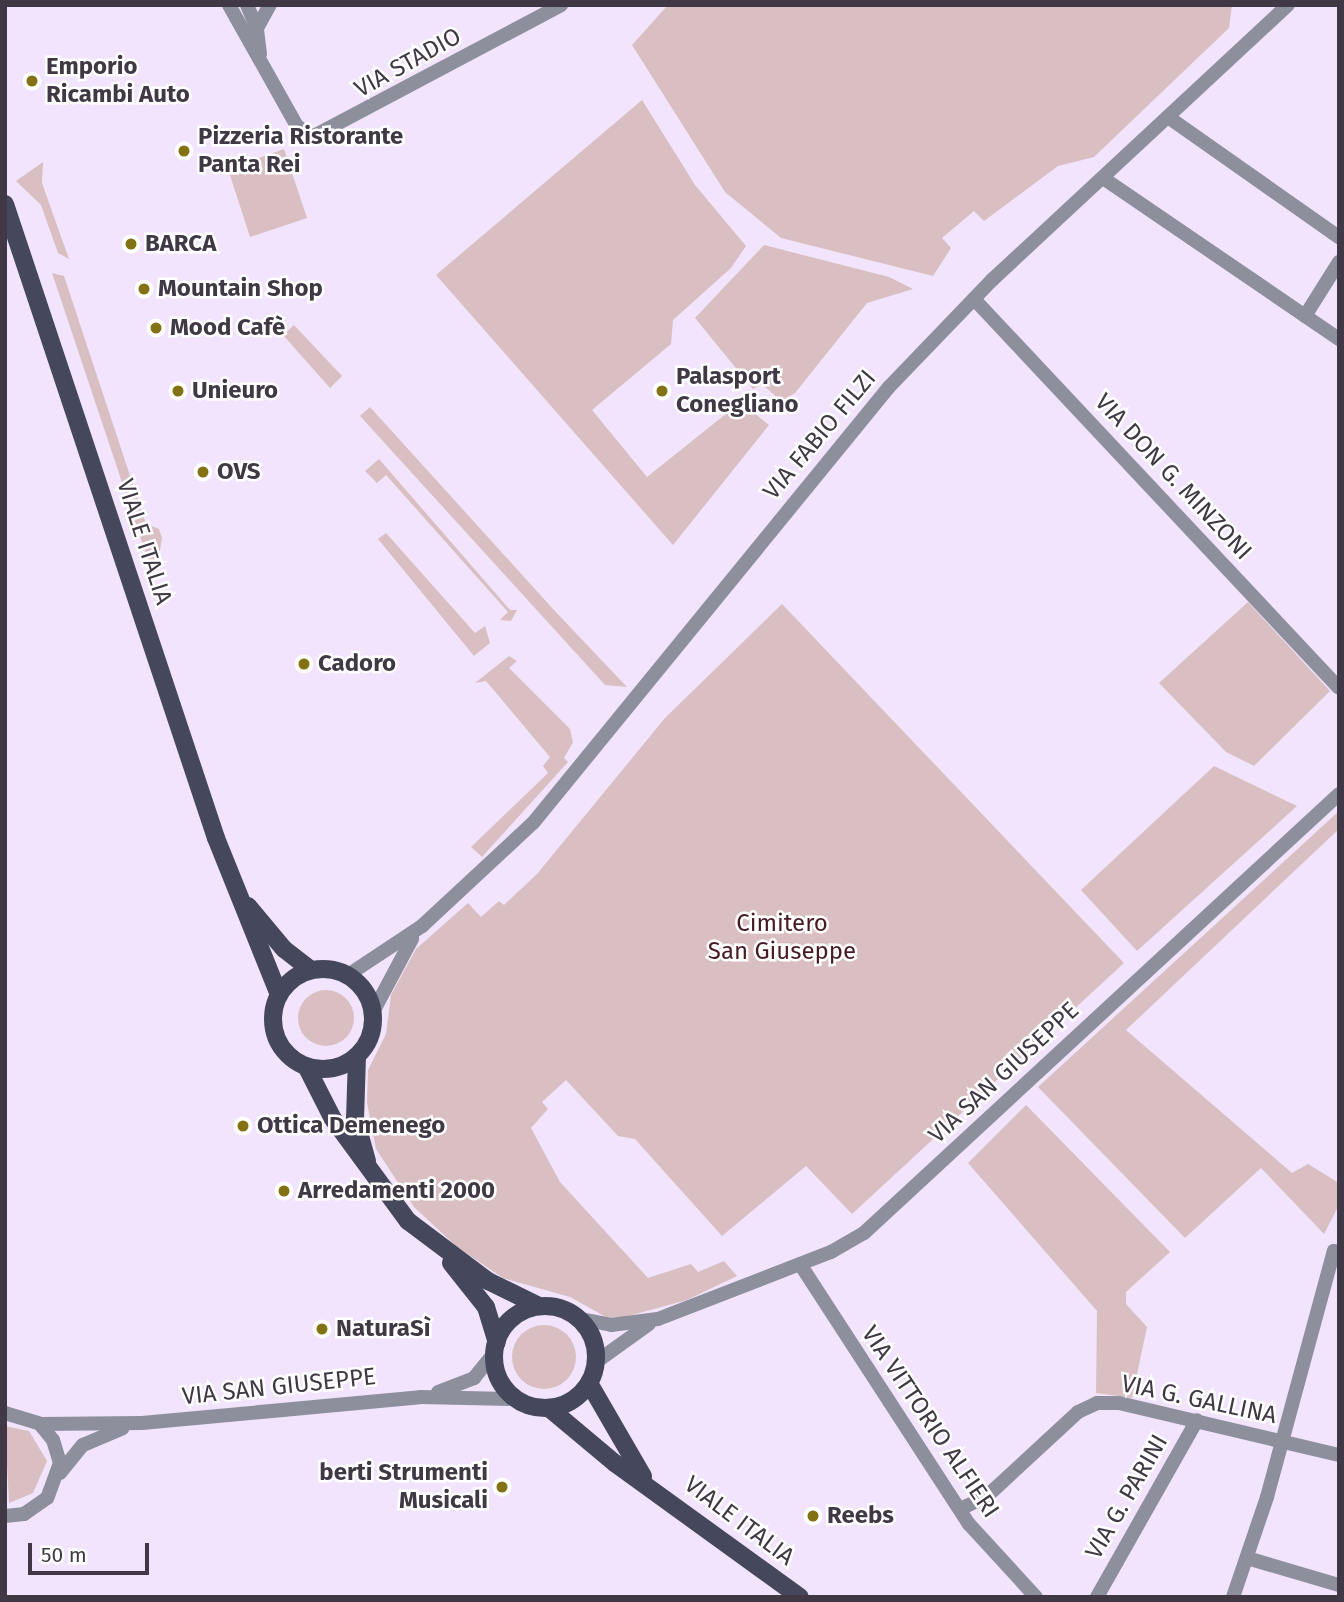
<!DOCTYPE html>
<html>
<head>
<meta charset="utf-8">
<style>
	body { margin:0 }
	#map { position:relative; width:1344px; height:1602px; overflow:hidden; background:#f1e4fc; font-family:"Fira Sans",sans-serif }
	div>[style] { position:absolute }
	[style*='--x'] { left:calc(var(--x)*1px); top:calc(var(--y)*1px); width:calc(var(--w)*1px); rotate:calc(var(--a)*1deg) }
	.green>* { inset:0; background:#dabfc2 }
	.round { border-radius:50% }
	.minor>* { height:14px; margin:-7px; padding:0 7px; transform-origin:7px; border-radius:7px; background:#8e8f9d }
	.tertiary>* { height:14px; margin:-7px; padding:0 7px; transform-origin:7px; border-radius:7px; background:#8e8f9d }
	.primary>* { height:18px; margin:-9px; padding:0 9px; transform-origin:9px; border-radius:9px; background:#45475d }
	.primary>.ring { margin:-9px; padding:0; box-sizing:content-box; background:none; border:18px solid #45475d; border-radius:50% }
	.dots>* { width:19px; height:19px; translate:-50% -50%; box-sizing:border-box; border:4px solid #fff; border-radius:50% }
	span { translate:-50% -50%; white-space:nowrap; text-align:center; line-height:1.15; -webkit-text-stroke:5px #fff; paint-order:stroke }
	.street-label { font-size:24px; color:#403945 }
	.poi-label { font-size:24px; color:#403945; font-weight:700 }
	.left { translate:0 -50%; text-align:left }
	.right { translate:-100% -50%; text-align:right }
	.park-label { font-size:24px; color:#481a24 }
	.frame { position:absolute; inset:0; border:7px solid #403945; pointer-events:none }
	.scale { position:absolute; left:28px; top:1543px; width:121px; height:32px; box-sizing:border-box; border:4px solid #403945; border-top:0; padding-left:9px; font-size:21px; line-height:24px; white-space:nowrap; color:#403945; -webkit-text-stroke:5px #fff; paint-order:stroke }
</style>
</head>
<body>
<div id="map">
	<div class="green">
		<i style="clip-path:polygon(668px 5px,1232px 5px,1229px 28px,1094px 157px,1058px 166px,984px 221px,974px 211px,942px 238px,951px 248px,933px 276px,781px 238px,725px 192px,632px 45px)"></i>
		<i style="clip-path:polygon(642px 100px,695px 185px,746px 246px,731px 268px,673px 320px,671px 344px,592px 410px,647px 477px,727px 413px,753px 412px,769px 425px,673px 545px,436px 275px)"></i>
		<i style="clip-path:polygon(284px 149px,307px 218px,250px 237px,228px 169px)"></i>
		<i style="clip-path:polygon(43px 162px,42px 183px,69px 259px,58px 253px,41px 205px,16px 181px)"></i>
		<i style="clip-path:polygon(764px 245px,889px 277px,913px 289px,867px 303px,795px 393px,781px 401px,762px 384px,753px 389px,695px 318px)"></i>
		<i style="clip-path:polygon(52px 273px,64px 276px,146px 524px,159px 529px,162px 538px,157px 567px,148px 560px)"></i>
		<i style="clip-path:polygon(294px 325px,342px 376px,330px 388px,283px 335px)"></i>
		<i style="clip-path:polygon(370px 407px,553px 609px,627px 687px,605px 685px,360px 416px)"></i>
		<i style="clip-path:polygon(379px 459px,510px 610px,517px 610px,511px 621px,500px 620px,508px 612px,386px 475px,377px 483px,365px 471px)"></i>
		<i style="clip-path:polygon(386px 533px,475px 633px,485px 626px,490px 643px,474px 656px,378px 539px)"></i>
		<i style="clip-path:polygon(1248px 602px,1330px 691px,1254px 766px,1226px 752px,1159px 683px)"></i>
		<i style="clip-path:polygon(782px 604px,1124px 963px,852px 1214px,806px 1166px,722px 1236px,635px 1139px,618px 1136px,566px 1080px,542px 1102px,548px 1109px,531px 1128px,560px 1182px,648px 1278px,691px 1264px,698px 1272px,724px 1261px,737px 1276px,687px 1300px,621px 1318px,606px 1317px,570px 1297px,503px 1278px,457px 1247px,414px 1207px,376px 1149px,367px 1103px,368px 1070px,386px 1034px,391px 995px,416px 949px,468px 903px,481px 917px,499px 901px,504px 905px,537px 874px,665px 718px)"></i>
		<i style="clip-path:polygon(509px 656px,517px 661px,509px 668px,570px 729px,573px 742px,564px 758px,568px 762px,482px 857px,471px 847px,548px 773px,543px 766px,550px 757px,486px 681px,475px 683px)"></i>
		<i style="clip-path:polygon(1214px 766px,1297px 806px,1137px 951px,1081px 890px)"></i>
		<i style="clip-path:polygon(1339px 811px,1339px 829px,1126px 1030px,1292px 1173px,1308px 1164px,1339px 1183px,1339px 1205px,1324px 1234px,1261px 1168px,1185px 1238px,1038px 1087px)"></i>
		<i class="round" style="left:298px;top:990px;width:56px;height:56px"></i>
		<i style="clip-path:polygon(1026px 1105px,1170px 1252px,1126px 1292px,1126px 1304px,1147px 1327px,1132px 1398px,1096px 1393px,1097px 1311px,968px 1163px)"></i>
		<i class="round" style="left:512px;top:1325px;width:64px;height:64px"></i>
		<i style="clip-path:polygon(5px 1426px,29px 1431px,47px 1461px,33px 1493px,9px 1503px)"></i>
	</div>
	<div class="minor">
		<i style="--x:229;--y:5;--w:139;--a:60.7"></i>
		<i style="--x:297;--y:126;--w:19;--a:36"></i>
		<i style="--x:312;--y:137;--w:282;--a:-27.9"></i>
		<i style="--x:247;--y:5;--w:25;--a:67"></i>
		<i style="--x:260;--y:54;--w:26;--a:-97"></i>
		<i style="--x:257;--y:28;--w:26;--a:-61"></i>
		<i style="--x:1168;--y:117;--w:209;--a:35.1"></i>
		<i style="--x:1103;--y:178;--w:286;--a:34.3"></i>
		<i style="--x:974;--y:299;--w:533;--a:46.82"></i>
		<i style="--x:1305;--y:316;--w:64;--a:-57.8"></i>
		<i style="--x:800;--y:1264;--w:310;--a:57"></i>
		<i style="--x:969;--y:1524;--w:99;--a:47.5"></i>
		<i style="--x:581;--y:1319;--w:31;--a:11"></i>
		<i style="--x:611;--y:1325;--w:47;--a:-7.3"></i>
		<i style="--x:658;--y:1319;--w:186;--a:-21.2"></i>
		<i style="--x:831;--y:1252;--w:38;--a:-30"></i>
		<i style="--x:864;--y:1233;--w:647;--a:-42.74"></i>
		<i style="--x:596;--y:1362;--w:65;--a:-35.6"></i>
		<i style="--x:960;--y:1509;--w:29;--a:-25"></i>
		<i style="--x:986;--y:1497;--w:125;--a:-42.7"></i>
		<i style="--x:1078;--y:1412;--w:21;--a:-25"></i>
		<i style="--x:1097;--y:1403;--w:22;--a:0"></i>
		<i style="--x:1119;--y:1403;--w:226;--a:13.3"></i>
		<i style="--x:1247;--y:1558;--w:96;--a:16.4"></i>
		<i style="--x:1097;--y:1597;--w:203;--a:-60.5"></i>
		<i style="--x:1233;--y:1597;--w:106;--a:-71.2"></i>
		<i style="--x:1267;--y:1497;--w:255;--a:-74.8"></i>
		<i style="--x:1334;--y:1251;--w:5;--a:22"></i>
	</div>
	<div class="tertiary">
		<i style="--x:348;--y:975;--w:89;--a:-33.5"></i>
		<i style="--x:422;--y:926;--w:151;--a:-42.9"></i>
		<i style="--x:533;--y:823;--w:563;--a:-50.77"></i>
		<i style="--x:889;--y:387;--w:149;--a:-46.1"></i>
		<i style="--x:992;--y:280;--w:404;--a:-42.9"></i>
		<i style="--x:373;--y:1012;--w:83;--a:-61.9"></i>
		<i style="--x:438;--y:1392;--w:39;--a:-21"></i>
		<i style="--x:474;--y:1378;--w:33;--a:-51"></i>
		<i style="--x:5;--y:1413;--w:37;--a:17"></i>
		<i style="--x:40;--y:1424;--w:21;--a:51"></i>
		<i style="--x:53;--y:1440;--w:24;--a:73"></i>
		<i style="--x:60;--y:1463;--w:37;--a:110"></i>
		<i style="--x:47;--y:1498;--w:28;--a:145"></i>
		<i style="--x:24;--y:1514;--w:19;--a:174"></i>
		<i style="--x:40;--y:1424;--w:102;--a:-0.6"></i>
		<i style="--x:142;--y:1423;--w:279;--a:-5.3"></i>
		<i style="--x:420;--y:1397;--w:97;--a:1.2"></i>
		<i style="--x:60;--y:1473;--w:36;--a:-51"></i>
		<i style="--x:83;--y:1445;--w:43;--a:-23"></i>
	</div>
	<div class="primary">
		<i style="--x:5;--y:204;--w:668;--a:71.59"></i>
		<i style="--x:216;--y:838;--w:169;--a:68.1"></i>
		<i style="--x:248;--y:906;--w:56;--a:50.1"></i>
		<i style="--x:284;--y:949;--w:34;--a:38"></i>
		<i class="ring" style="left:273px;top:969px;width:82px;height:82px"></i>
		<i style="--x:357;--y:1056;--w:62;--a:91.8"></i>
		<i style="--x:355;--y:1118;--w:45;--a:74.4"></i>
		<i style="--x:306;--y:1066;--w:59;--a:63"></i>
		<i style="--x:333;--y:1119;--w:127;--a:53.7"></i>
		<i style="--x:408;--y:1221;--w:100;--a:36.9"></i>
		<i style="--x:488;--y:1281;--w:57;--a:26.1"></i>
		<i style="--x:451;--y:1263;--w:56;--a:51.5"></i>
		<i style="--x:486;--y:1307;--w:37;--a:73"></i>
		<i class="ring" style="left:494px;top:1306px;width:84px;height:84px"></i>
		<i style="--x:589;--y:1383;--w:108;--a:59.9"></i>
		<i style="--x:549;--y:1408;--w:87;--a:39.9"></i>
		<i style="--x:616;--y:1464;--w:227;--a:35.9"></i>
	</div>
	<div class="dots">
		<i style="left:32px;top:81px;background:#827213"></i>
		<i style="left:184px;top:151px;background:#827213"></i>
		<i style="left:131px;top:244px;background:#827213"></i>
		<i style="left:144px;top:289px;background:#827213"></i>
		<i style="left:156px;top:328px;background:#827213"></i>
		<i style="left:178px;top:391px;background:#827213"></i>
		<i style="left:662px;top:391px;background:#827213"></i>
		<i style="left:203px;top:472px;background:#827213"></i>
		<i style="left:304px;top:664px;background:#827213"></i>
		<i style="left:243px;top:1126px;background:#827213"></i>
		<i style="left:284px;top:1191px;background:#827213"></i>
		<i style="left:322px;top:1329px;background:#827213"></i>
		<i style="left:502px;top:1487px;background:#827213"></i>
		<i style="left:813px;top:1516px;background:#827213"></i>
	</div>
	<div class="street-label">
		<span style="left:408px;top:63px;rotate:-29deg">VIA STADIO</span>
		<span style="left:820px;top:435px;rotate:-50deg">VIA FABIO FILZI</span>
		<span style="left:1173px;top:477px;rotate:47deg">VIA DON G. MINZONI</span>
		<span style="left:144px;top:542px;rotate:72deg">VIALE ITALIA</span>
		<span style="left:1004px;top:1073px;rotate:-43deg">VIA SAN GIUSEPPE</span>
		<span style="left:279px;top:1387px;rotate:-6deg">VIA SAN GIUSEPPE</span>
		<span style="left:1199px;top:1400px;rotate:12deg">VIA G. GALLINA</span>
		<span style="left:930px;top:1422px;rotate:56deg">VIA VITTORIO ALFIERI</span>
		<span style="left:1127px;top:1497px;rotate:-60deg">VIA G. PARINI</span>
		<span style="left:739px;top:1521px;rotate:37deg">VIALE ITALIA</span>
	</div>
	<div class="poi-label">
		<span class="left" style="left:46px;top:81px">Emporio<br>Ricambi Auto</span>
		<span class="left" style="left:198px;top:151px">Pizzeria Ristorante<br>Panta Rei</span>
		<span class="left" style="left:145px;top:244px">BARCA</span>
		<span class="left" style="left:158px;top:289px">Mountain Shop</span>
		<span class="left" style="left:170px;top:328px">Mood Cafè</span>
		<span class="left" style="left:676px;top:391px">Palasport<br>Conegliano</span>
		<span class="left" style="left:192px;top:391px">Unieuro</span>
		<span class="left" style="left:217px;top:472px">OVS</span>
		<span class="left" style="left:318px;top:664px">Cadoro</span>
		<span class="left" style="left:257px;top:1126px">Ottica Demenego</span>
		<span class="left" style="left:298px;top:1191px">Arredamenti 2000</span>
		<span class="left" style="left:336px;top:1329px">NaturaSì</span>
		<span class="right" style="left:488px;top:1487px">berti Strumenti<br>Musicali</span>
		<span class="left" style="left:827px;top:1516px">Reebs</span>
	</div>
	<div class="park-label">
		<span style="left:782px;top:938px">Cimitero<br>San Giuseppe</span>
	</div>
	<div class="frame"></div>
	<div class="scale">50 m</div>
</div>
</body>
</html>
